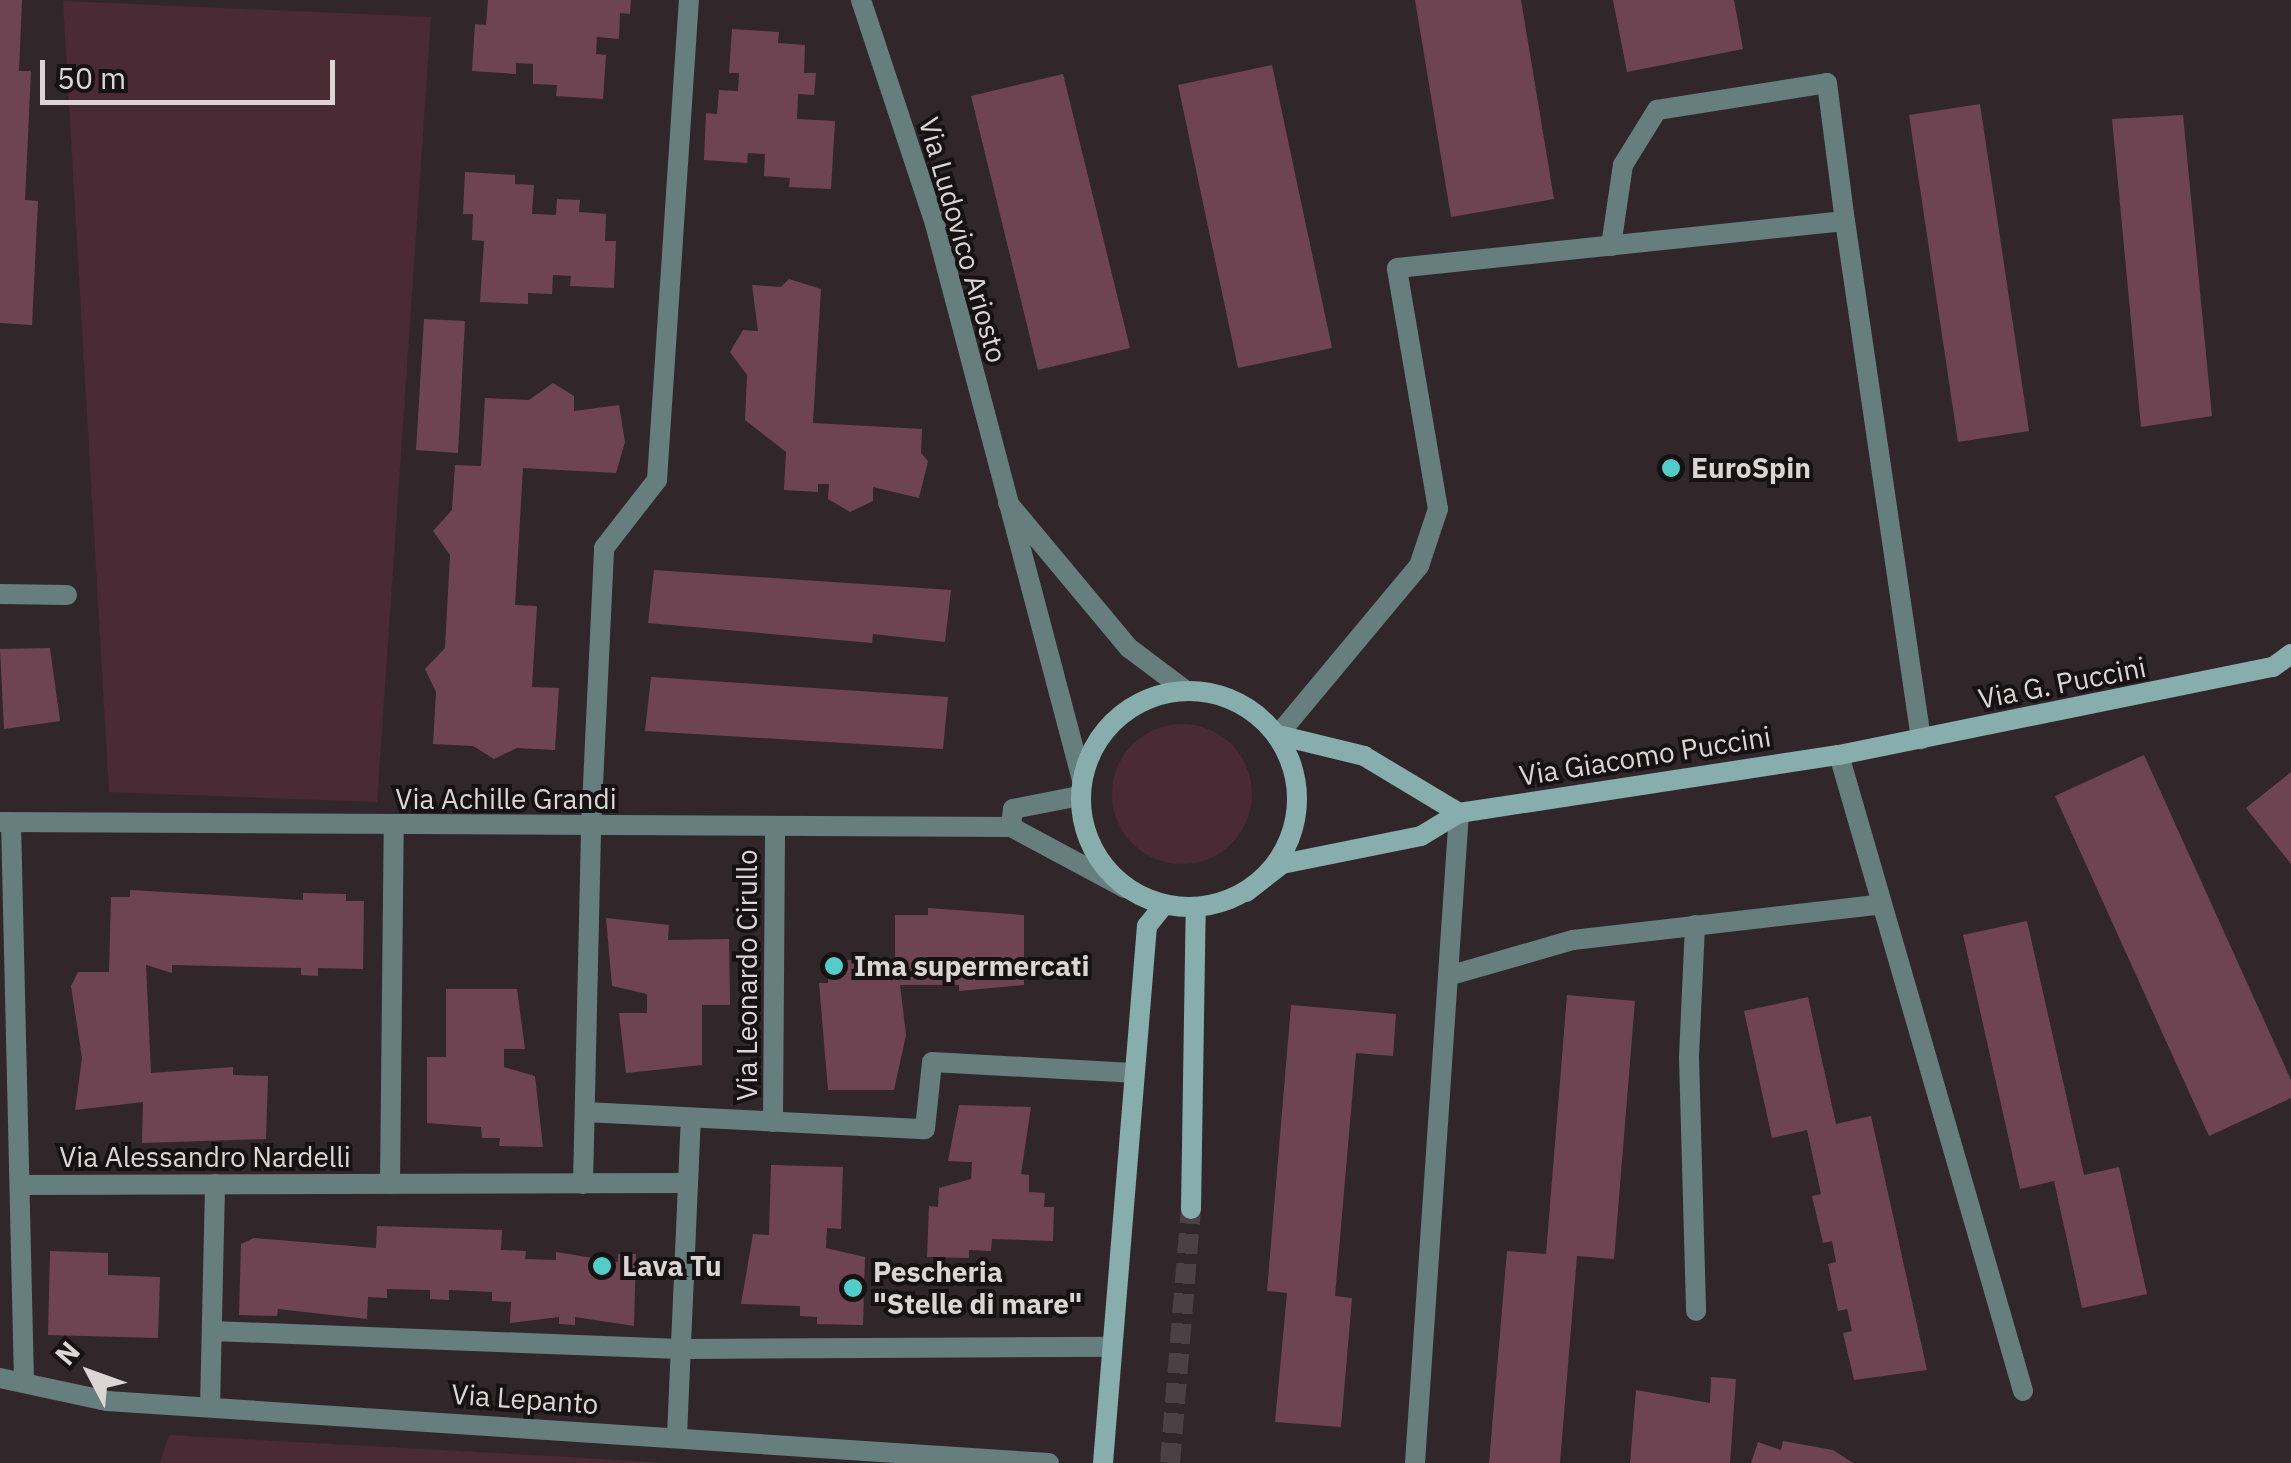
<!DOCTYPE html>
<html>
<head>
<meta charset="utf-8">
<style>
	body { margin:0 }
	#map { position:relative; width:2291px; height:1463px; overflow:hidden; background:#31272a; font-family:"IBM Plex Sans",sans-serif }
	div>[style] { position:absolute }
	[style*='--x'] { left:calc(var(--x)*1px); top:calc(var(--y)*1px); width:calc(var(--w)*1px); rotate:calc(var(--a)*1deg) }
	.green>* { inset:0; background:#4a2a34 }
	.round { border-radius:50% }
	.building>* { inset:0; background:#6f4452 }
	.secondary-tunnel>* { height:20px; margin-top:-10px; transform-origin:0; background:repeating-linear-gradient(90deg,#4b4144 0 20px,transparent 0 30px) }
	.lane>* { height:20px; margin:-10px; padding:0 10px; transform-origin:10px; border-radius:10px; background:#667e7d }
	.street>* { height:20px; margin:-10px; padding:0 10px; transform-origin:10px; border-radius:10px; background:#667e7d }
	.secondary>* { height:20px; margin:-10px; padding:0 10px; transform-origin:10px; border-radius:10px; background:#87aeac }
	.secondary>.ring { margin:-10px; padding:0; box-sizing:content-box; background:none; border:20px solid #87aeac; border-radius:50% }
	.dots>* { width:28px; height:28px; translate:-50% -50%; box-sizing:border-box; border:5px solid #161113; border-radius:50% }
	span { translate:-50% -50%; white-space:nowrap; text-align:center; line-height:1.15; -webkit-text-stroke:8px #161113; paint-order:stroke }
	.street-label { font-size:28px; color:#dcd5d6 }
	.poi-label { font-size:28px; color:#dcd5d6; font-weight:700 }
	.left { translate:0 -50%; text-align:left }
	.north { position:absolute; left:40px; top:1323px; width:100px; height:100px; -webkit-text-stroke:8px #161113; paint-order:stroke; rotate:311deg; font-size:28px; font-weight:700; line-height:40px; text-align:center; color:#dcd5d6 }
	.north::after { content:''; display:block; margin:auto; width:35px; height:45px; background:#dcd5d6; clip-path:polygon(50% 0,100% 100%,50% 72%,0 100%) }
	.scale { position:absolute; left:40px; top:60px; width:295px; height:45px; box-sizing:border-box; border:5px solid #dcd5d6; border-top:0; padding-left:12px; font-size:30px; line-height:35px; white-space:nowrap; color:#dcd5d6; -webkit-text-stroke:8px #161113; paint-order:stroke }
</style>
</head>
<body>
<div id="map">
	<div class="green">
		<i style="clip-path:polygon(63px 1px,431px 17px,377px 802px,109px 792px)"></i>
		<i class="round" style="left:1112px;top:724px;width:140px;height:140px"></i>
		<i style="clip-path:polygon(169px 1435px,569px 1457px,669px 1463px,160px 1463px)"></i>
	</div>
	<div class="building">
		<i style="clip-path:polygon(0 0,22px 0,19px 71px,31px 71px,25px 200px,38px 201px,32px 325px,0 323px)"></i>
		<i style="clip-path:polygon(488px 0,631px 0,630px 14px,620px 13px,619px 39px,597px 37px,596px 54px,606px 55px,603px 99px,556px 96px,557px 85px,533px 84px,533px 64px,516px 63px,516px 74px,472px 71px,475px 24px,486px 25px)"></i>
		<i style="clip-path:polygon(1415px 0,1521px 0,1554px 199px,1451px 217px)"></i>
		<i style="clip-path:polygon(1613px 0,1734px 0,1743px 49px,1627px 72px)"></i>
		<i style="clip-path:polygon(732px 29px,779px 32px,778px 43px,805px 45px,804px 73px,816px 73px,814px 95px,798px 94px,797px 119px,835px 121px,831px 189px,789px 187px,790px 178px,764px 176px,765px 154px,748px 153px,747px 163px,704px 160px,706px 113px,717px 114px,719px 90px,738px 91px,739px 73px,729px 73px)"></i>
		<i style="clip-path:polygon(1272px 65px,1332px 348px,1238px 368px,1178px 85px)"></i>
		<i style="clip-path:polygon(1063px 74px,1130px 348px,1038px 370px,971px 96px)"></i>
		<i style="clip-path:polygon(1980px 104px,2029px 431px,1958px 442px,1909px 115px)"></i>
		<i style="clip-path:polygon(2183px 115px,2212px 416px,2141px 427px,2112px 119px)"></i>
		<i style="clip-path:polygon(465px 172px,515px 175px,515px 184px,534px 185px,532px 214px,556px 215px,557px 199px,580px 200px,579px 212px,606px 214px,605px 241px,616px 241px,614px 288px,570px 286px,571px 276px,553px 275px,552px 294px,528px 293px,528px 304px,480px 302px,484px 241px,472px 240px,473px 214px,463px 214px)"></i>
		<i style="clip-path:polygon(789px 279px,821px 289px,813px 423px,922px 429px,921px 453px,928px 461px,919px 498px,873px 487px,873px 501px,850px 512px,828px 499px,829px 484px,818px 484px,818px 492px,784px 490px,786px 452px,745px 420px,747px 375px,730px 352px,743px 330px,758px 331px,752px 285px,781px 287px)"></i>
		<i style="clip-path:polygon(424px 319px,465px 321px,458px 453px,416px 450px)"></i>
		<i style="clip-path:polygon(553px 383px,574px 396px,574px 411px,619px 405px,625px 442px,616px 473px,523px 468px,515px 605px,537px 606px,532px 687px,559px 688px,555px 750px,517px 748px,494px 759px,473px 746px,433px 744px,436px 692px,425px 669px,445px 648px,450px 555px,433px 531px,452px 510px,455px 465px,481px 466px,485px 398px,529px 400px)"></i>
		<i style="clip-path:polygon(654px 570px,951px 590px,945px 642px,873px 634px,872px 643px,648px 623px)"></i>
		<i style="clip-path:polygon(50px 648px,60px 721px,4px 729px,0 649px)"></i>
		<i style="clip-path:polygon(651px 677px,948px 697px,943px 749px,645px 731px)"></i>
		<i style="clip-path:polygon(2144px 755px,2291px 1080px,2291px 1098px,2209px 1136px,2055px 796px)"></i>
		<i style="clip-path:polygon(2291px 772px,2291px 864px,2246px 808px)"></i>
		<i style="clip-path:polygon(130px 890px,303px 900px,303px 893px,346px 894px,346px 901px,364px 901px,363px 969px,318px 968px,318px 976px,301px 975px,301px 968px,172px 965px,172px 973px,146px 965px,151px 1073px,233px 1067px,233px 1075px,268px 1076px,266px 1139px,142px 1143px,143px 1102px,75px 1110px,82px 1058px,71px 986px,78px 972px,109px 972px,111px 897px,130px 897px)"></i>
		<i style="clip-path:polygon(928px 908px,1024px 915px,1024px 985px,959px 991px,959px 985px,900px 985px,906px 1035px,894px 1090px,828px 1090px,819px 983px,828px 983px,828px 960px,895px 960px,895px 915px,928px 915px)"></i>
		<i style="clip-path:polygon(606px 918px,669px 925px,668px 940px,729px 939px,730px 1005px,702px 1005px,702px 1065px,626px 1073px,619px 1013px,647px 1013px,647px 994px,612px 986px)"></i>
		<i style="clip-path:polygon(2027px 921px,2084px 1175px,2119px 1167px,2147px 1294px,2082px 1308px,2054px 1181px,2020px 1189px,1963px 935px)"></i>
		<i style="clip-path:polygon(446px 989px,517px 989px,525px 1049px,504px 1049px,504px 1067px,535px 1076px,543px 1147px,499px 1146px,500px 1138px,482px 1138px,481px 1127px,427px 1123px,427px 1057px,446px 1057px)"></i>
		<i style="clip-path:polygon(1567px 995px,1635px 1001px,1614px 1259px,1577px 1256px,1560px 1463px,1489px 1463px,1507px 1251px,1546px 1254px)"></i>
		<i style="clip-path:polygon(1808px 997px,1836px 1124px,1871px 1116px,1927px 1370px,1854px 1380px,1843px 1333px,1852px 1331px,1847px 1309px,1838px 1311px,1828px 1264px,1836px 1262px,1832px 1241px,1823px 1243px,1812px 1196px,1821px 1194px,1807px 1130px,1772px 1138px,1744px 1011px)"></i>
		<i style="clip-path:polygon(1291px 1005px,1396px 1014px,1393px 1056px,1356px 1053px,1335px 1296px,1352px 1298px,1341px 1427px,1275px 1422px,1287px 1293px,1267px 1291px)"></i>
		<i style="clip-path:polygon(959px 1105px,1031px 1107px,1021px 1174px,1029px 1175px,1029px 1192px,1045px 1193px,1044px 1207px,1054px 1207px,1053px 1241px,992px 1239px,991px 1251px,969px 1250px,969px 1258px,927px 1257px,929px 1206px,938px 1207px,939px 1188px,971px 1179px,972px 1162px,948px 1161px)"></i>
		<i style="clip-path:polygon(771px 1165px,843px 1167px,841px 1229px,827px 1228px,826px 1248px,865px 1257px,863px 1325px,817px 1324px,817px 1317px,800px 1316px,800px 1306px,741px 1304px,753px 1234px,769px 1235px)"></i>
		<i style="clip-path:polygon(377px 1226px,502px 1230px,501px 1250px,526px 1251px,525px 1259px,556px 1260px,556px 1252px,618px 1262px,618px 1254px,636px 1254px,634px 1326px,575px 1317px,575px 1325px,559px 1324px,559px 1317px,510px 1323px,511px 1302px,492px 1301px,492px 1292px,449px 1290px,449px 1300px,430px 1299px,430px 1290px,387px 1289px,387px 1298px,368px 1297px,367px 1319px,278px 1309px,277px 1316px,239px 1315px,241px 1244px,254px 1238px,376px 1248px)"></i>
		<i style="clip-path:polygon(50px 1251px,108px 1253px,108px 1275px,160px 1277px,158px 1338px,48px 1335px)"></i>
		<i style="clip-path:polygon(1711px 1377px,1736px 1379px,1730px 1463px,1630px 1463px,1636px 1390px,1710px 1403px)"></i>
		<i style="clip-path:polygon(1783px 1441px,1833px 1450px,1853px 1463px,1751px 1463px,1758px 1442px,1781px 1450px)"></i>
	</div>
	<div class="secondary-tunnel">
		<i style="--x:1170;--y:1463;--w:255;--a:-85.3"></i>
	</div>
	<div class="lane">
		<i style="--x:591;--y:827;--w:279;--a:-87.3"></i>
		<i style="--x:604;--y:548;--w:86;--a:-52.1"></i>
		<i style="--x:657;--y:480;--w:481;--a:-86.2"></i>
		<i style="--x:212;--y:1331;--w:469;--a:2.2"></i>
		<i style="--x:681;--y:1349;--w:431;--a:-0.3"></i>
	</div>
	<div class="street">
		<i style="--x:861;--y:0;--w:236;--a:71.7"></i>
		<i style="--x:935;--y:224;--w:575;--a:75.19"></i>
		<i style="--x:1611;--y:246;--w:82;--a:-81.6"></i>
		<i style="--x:1623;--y:165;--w:65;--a:-58.3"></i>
		<i style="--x:1657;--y:110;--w:172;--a:-9"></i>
		<i style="--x:1827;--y:83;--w:139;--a:82.6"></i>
		<i style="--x:1008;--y:503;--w:189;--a:50.2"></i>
		<i style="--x:1129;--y:648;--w:70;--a:36.9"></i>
		<i style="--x:0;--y:594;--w:67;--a:0.9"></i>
		<i style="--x:1278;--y:735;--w:220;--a:-50.2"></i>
		<i style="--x:1419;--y:566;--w:60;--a:-71.6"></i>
		<i style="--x:1438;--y:509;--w:244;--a:-99.7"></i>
		<i style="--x:1397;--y:268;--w:450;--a:-6"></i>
		<i style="--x:1845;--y:221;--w:524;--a:81.65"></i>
		<i style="--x:1839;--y:755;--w:662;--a:73.86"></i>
		<i style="--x:0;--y:822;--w:1011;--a:0.28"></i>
		<i style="--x:11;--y:822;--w:561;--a:88.67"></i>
		<i style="--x:1011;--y:827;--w:129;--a:28.2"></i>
		<i style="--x:1011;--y:827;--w:18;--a:-84"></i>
		<i style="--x:1013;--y:809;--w:67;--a:-11.1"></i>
		<i style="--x:1695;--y:925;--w:132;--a:92.6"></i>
		<i style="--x:1689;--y:1057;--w:254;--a:88.4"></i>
		<i style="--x:1448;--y:976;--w:130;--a:-16.1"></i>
		<i style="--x:1573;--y:940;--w:311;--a:-6.6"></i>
		<i style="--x:585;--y:1112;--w:340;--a:2.9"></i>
		<i style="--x:925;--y:1129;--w:67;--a:-84"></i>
		<i style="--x:932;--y:1062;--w:201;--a:3.1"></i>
		<i style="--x:773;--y:1122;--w:293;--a:-89.6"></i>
		<i style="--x:390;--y:1184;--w:358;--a:-89.4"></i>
		<i style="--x:583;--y:1184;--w:357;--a:-88.7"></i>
		<i style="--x:20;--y:1185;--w:668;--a:-0.17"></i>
		<i style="--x:0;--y:1378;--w:109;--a:12.1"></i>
		<i style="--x:107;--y:1401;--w:944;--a:3.77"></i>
		<i style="--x:210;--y:1407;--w:223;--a:-88.7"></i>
		<i style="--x:677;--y:1436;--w:318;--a:-87.5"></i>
		<i style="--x:1415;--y:1463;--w:651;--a:-86.13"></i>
	</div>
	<div class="secondary">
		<i class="ring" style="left:1081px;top:691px;width:196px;height:196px"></i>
		<i style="--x:1278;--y:735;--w:89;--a:13.7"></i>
		<i style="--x:1364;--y:756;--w:111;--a:31"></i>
		<i style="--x:1246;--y:892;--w:46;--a:-37.9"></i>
		<i style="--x:1282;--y:864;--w:142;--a:-11.4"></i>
		<i style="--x:1421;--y:836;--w:44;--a:-31.2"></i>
		<i style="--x:1459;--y:813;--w:384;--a:-8.7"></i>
		<i style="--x:1839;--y:755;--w:443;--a:-11.5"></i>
		<i style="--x:2273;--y:667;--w:22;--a:-36"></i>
		<i style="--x:1191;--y:1209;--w:302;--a:-89.1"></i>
		<i style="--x:1103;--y:1463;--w:539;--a:-85.32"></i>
		<i style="--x:1147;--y:926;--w:26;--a:-51"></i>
	</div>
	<div class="dots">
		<i style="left:1671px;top:468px;background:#53cdca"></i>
		<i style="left:834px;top:966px;background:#53cdca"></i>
		<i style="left:602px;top:1266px;background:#53cdca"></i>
		<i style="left:853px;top:1288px;background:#53cdca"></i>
	</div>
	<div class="street-label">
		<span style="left:963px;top:240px;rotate:74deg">Via Ludovico Ariosto</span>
		<span style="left:2062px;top:683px;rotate:-11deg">Via G. Puccini</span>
		<span style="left:1645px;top:756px;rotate:-9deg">Via Giacomo Puccini</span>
		<span style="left:506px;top:799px">Via Achille Grandi</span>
		<span style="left:747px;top:975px;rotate:-90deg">Via Leonardo Cirullo</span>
		<span style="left:205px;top:1157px">Via Alessandro Nardelli</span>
		<span style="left:525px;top:1399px;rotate:4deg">Via Lepanto</span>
	</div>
	<div class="poi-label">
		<span class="left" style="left:1691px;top:468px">EuroSpin</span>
		<span class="left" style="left:854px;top:966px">Ima supermercati</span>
		<span class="left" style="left:622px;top:1266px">Lava Tu</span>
		<span class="left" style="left:873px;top:1288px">Pescheria<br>"Stelle di mare"</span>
	</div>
	<div class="north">N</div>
	<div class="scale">50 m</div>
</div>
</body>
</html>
